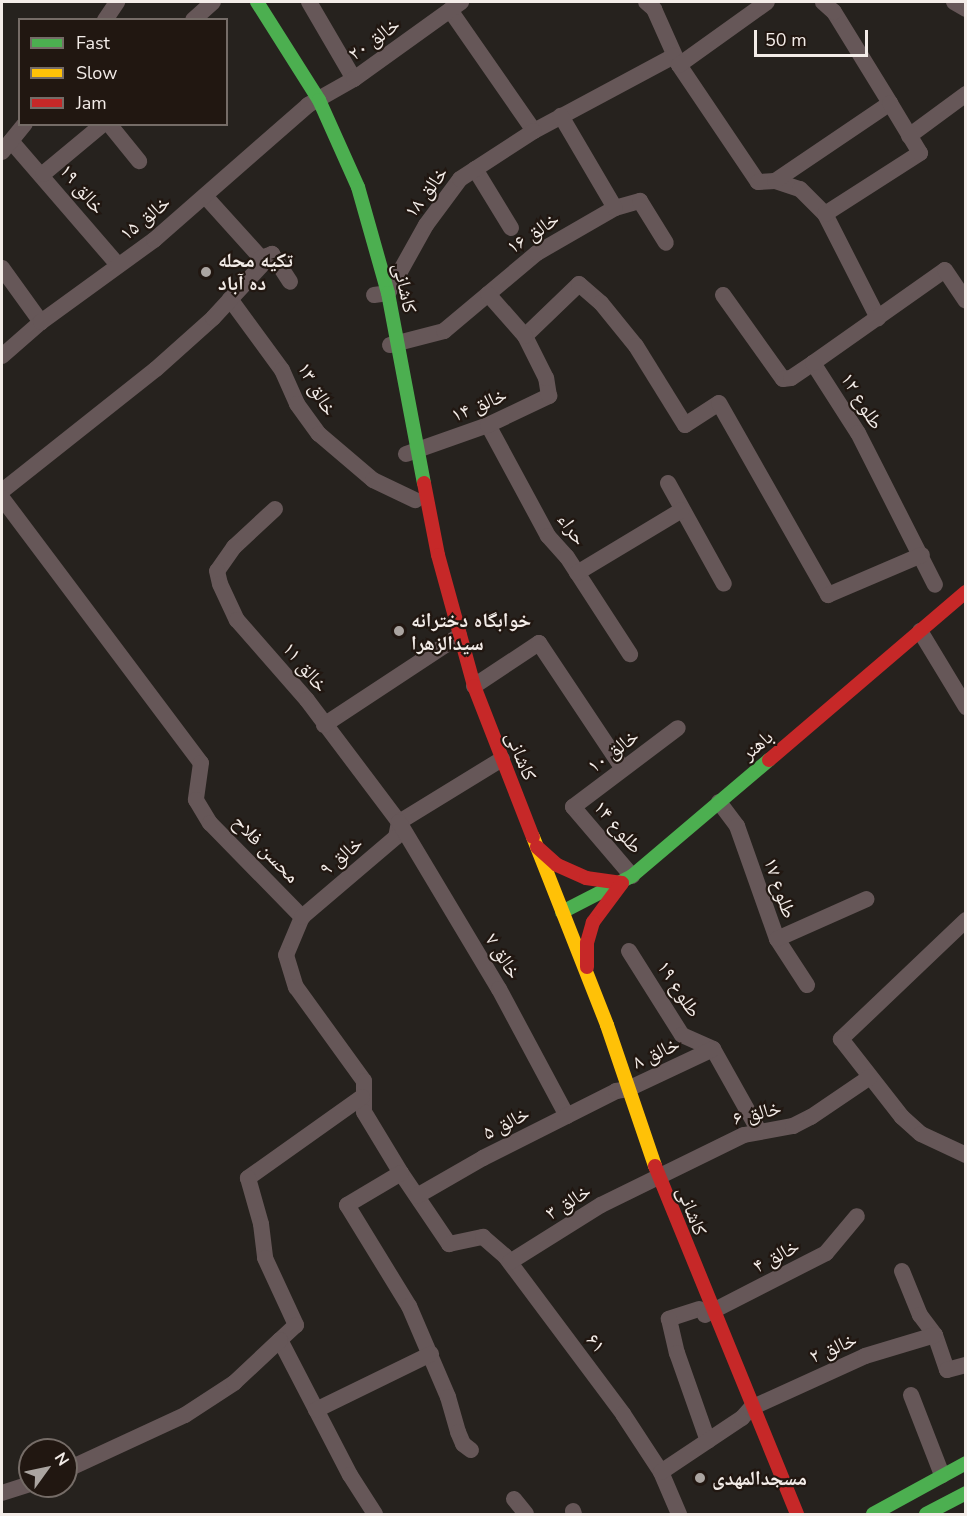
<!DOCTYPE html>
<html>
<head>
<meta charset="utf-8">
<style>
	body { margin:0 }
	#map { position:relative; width:967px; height:1516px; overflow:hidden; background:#26221e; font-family:"Nunito Sans","Noto Naskh Arabic",sans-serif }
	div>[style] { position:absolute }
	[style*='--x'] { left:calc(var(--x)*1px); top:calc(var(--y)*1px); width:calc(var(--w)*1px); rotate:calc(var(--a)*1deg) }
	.street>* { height:16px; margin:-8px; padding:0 8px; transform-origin:8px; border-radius:8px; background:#665758 }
	.fast>* { height:14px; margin:-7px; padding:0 7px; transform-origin:7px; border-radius:7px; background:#4caf50 }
	.slow>* { height:14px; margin:-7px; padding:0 7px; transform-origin:7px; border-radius:7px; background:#ffc107 }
	.jam>* { height:14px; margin:-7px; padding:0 7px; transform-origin:7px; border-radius:7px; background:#c62828 }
	.dots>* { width:16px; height:16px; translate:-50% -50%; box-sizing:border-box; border:3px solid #211711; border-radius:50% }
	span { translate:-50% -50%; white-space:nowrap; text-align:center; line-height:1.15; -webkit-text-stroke:4.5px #211711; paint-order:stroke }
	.street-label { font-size:20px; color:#f3ece8 }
	.poi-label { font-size:20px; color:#f3ece8; font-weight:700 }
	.left { translate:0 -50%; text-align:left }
	.frame { position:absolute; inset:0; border:3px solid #f3ece8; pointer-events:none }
	.legend { position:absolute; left:18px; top:18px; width:210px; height:108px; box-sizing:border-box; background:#211711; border:2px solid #756c67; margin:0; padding:8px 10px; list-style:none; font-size:18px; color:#f3ece8 }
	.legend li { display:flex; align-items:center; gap:12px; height:30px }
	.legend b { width:30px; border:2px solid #756c67 }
	.north { position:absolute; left:18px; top:1438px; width:60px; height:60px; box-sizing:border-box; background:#211711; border:2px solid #756c67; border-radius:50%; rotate:57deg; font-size:16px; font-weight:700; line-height:24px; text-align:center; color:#f3ece8 }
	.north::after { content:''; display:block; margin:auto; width:21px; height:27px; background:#aba5a1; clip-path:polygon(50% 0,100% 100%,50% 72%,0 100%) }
	.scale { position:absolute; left:754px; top:30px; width:114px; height:27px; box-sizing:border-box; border:3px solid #f3ece8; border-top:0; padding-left:8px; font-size:18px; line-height:21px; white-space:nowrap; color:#f3ece8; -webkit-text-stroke:4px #211711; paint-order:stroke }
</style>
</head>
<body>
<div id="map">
	<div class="street">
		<i style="--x:309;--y:2;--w:89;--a:59.7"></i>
		<i style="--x:646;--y:2;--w:11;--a:41"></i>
		<i style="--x:654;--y:9;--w:61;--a:65.9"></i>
		<i style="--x:679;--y:65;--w:141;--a:56"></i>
		<i style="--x:758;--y:182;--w:17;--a:-3"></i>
		<i style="--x:775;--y:181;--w:26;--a:18"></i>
		<i style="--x:800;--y:189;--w:35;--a:45"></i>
		<i style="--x:825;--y:214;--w:117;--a:63"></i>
		<i style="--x:954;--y:2;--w:14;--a:30"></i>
		<i style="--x:450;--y:10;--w:147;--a:55.2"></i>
		<i style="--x:534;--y:131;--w:159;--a:-28.2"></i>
		<i style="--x:105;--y:20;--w:22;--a:-56"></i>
		<i style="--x:193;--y:20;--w:27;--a:-42"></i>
		<i style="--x:679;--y:65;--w:108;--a:-35.6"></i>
		<i style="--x:109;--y:124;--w:48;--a:51"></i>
		<i style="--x:909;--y:136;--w:71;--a:-36.4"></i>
		<i style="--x:11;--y:141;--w:164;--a:49.2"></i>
		<i style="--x:2;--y:152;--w:36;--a:-51"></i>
		<i style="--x:475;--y:169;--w:69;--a:58.6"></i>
		<i style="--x:43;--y:174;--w:78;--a:-39.8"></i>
		<i style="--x:775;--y:181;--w:139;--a:-34.1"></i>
		<i style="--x:890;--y:103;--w:107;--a:-121.6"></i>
		<i style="--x:834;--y:12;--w:15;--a:-138"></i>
		<i style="--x:205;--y:196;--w:84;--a:47.9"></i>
		<i style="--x:261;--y:258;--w:12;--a:-20"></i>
		<i style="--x:272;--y:254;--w:33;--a:57"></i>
		<i style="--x:615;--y:208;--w:26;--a:-16"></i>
		<i style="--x:640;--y:201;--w:49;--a:58.2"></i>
		<i style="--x:825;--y:214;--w:113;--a:-32.7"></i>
		<i style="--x:920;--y:153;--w:58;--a:-121"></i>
		<i style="--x:2;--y:268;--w:67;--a:54.2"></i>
		<i style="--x:374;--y:295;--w:14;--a:-8"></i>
		<i style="--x:388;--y:293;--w:78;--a:-60.8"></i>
		<i style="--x:426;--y:225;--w:57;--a:-53.5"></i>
		<i style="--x:460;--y:179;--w:88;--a:-33"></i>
		<i style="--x:723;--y:295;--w:103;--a:54.5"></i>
		<i style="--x:783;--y:379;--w:8;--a:-7"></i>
		<i style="--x:791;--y:378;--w:27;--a:-34"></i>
		<i style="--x:813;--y:363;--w:83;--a:57.3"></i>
		<i style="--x:858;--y:433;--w:170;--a:63.1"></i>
		<i style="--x:230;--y:299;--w:88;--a:53.8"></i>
		<i style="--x:282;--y:370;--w:37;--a:66"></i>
		<i style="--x:297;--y:404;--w:37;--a:54"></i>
		<i style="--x:319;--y:434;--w:71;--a:40.4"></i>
		<i style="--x:373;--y:480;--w:47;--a:25.5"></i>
		<i style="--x:525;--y:336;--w:75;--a:-43.9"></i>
		<i style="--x:579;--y:284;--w:29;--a:41"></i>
		<i style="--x:601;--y:303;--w:55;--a:50.9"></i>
		<i style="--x:636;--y:346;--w:93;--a:58.2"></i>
		<i style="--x:685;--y:425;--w:40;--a:-32.9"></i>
		<i style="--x:719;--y:403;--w:221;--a:60.4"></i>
		<i style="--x:828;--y:595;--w:102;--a:-23.1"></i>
		<i style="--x:390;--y:345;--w:56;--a:-14.5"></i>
		<i style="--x:444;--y:331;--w:121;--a:-40"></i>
		<i style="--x:537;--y:253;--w:90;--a:-30"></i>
		<i style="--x:615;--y:208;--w:107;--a:-120.4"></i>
		<i style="--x:2;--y:356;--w:52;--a:-41.1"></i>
		<i style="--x:41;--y:322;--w:140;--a:-36"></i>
		<i style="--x:154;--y:240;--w:205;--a:-41.2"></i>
		<i style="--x:308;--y:105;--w:53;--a:-29.5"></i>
		<i style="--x:354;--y:79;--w:132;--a:-35.7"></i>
		<i style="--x:813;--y:363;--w:161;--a:-35.2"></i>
		<i style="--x:945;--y:270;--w:37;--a:56"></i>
		<i style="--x:488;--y:425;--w:126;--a:61.6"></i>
		<i style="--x:548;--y:536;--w:28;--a:48"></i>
		<i style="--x:567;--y:557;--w:116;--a:57"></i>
		<i style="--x:406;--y:454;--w:87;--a:-19.5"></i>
		<i style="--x:488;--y:425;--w:68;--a:-25.4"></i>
		<i style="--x:549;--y:396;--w:18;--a:-99"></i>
		<i style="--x:546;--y:378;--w:47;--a:-116.6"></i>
		<i style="--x:525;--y:336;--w:56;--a:-131.4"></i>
		<i style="--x:668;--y:483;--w:115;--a:61"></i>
		<i style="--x:2;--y:491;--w:196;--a:-38.4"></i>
		<i style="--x:156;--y:369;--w:76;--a:-41.8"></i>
		<i style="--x:213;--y:318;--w:87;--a:-47.3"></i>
		<i style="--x:2;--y:498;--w:331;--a:53.1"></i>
		<i style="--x:201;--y:763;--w:37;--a:98"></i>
		<i style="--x:196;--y:800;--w:27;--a:59"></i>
		<i style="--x:210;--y:823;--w:132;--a:45.6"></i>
		<i style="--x:302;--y:917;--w:41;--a:112.8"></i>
		<i style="--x:286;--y:955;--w:34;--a:73"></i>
		<i style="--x:296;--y:987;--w:116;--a:54.1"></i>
		<i style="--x:364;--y:1081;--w:31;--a:90"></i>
		<i style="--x:364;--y:1112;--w:71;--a:58.8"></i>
		<i style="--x:401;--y:1173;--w:86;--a:55.9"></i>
		<i style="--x:449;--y:1244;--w:35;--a:-12"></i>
		<i style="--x:483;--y:1237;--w:29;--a:41"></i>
		<i style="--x:505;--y:1256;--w:197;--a:53.2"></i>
		<i style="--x:623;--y:1414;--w:69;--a:56.8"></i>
		<i style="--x:661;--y:1472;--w:46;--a:66.8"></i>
		<i style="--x:275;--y:509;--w:56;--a:137.2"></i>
		<i style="--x:234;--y:547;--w:29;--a:125"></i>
		<i style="--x:217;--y:571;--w:13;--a:77"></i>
		<i style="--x:220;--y:584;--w:40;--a:65"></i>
		<i style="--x:237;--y:620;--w:106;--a:48.8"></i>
		<i style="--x:307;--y:700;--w:153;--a:53"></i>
		<i style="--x:399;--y:822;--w:15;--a:101"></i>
		<i style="--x:396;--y:837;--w:123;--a:139.6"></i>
		<i style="--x:577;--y:573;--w:122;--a:-31"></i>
		<i style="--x:920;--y:631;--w:89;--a:58.8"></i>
		<i style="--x:474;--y:686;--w:78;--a:-33.5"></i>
		<i style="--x:539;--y:643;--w:151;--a:56.3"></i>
		<i style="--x:324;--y:725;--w:162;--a:-33.4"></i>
		<i style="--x:502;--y:759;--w:121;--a:148.5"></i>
		<i style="--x:399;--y:822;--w:195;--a:59.1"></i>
		<i style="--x:499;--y:989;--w:144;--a:61.8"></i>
		<i style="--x:719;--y:802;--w:30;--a:53"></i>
		<i style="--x:737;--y:826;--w:120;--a:70.5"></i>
		<i style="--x:777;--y:939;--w:55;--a:56.9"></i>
		<i style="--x:632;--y:876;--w:91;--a:-130.5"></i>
		<i style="--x:573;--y:807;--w:131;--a:-37"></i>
		<i style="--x:966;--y:920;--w:173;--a:136.4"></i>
		<i style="--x:841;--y:1039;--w:99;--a:52"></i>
		<i style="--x:902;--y:1117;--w:25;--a:42"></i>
		<i style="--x:921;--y:1134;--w:50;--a:25"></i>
		<i style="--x:777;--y:939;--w:98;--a:-24"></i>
		<i style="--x:629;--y:951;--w:99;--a:57.8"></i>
		<i style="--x:682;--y:1035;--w:34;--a:24"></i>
		<i style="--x:713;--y:1049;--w:94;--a:60.7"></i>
		<i style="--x:362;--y:1097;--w:140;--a:144.6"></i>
		<i style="--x:248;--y:1178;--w:48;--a:74.2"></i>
		<i style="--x:261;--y:1224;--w:34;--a:83"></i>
		<i style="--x:265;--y:1258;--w:74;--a:65.2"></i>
		<i style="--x:296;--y:1325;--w:22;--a:137"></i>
		<i style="--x:280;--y:1340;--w:152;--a:62.6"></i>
		<i style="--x:350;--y:1475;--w:46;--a:57.3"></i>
		<i style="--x:401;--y:1173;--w:63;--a:149.3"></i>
		<i style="--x:347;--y:1205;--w:119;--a:58.5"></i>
		<i style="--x:409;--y:1306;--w:99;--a:66.8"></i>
		<i style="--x:448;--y:1397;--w:36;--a:74"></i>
		<i style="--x:458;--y:1432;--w:13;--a:67"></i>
		<i style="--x:463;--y:1444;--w:10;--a:37"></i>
		<i style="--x:417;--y:1196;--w:76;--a:-29.9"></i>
		<i style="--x:483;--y:1158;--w:149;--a:-26.7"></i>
		<i style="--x:616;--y:1091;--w:12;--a:-9"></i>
		<i style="--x:628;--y:1089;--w:94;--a:-25.2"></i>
		<i style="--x:510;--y:1262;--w:107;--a:-32.1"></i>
		<i style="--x:601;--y:1205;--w:159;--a:-26.1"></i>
		<i style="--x:744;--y:1135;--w:50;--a:-10.4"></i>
		<i style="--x:793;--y:1126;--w:20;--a:-27"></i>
		<i style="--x:811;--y:1117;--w:71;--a:-34.1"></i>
		<i style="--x:902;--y:1271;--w:48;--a:67.8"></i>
		<i style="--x:920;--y:1315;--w:25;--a:53"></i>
		<i style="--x:935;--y:1335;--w:37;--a:71"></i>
		<i style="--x:947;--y:1370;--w:20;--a:-15"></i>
		<i style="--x:699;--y:1309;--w:32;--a:162"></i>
		<i style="--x:669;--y:1319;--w:35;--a:77"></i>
		<i style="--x:677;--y:1353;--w:93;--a:70.6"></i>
		<i style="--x:705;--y:1315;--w:136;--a:-27.1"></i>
		<i style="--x:826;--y:1253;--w:48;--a:-50"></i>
		<i style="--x:911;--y:1395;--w:86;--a:68.8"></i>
		<i style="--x:316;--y:1410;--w:128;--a:-26"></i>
		<i style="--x:66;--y:1470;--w:131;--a:-24.8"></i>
		<i style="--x:185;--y:1415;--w:59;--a:-33.1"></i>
		<i style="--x:234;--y:1383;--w:63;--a:-43.1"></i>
		<i style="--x:661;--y:1472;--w:97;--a:-33.7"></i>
		<i style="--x:742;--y:1418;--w:13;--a:-48"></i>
		<i style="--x:751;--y:1408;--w:125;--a:-24.5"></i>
		<i style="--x:865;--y:1356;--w:73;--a:-16.7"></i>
		<i style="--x:2;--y:1493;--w:29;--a:-18"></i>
		<i style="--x:514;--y:1499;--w:19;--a:51"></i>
		<i style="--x:573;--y:1511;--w:3;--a:72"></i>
	</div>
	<div class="fast">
		<i style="--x:257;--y:2;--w:116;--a:57.7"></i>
		<i style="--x:319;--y:100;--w:95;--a:65.9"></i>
		<i style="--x:358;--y:187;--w:110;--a:74.2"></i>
		<i style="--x:388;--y:293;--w:193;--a:79.3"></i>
		<i style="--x:562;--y:912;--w:79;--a:-27.2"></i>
		<i style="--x:632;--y:876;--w:180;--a:-40.3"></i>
		<i style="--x:873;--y:1514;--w:106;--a:-28.7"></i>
		<i style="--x:926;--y:1514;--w:45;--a:-27.7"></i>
	</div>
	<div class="slow">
		<i style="--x:533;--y:837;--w:202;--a:68.5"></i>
		<i style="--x:607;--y:1025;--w:149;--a:71.2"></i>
	</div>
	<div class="jam">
		<i style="--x:424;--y:483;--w:73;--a:79"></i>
		<i style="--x:438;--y:555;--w:136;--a:74.6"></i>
		<i style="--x:474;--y:686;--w:162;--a:68.7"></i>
		<i style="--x:769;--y:760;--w:259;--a:-40.5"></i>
		<i style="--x:537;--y:847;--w:27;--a:42"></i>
		<i style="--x:557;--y:865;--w:32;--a:24"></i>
		<i style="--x:586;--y:878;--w:36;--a:8"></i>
		<i style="--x:622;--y:883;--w:49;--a:126.6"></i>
		<i style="--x:593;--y:922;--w:22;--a:106"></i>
		<i style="--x:587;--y:943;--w:24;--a:90"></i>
		<i style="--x:655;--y:1166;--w:376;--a:67.8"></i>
	</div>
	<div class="dots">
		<i style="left:206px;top:272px;background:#aba5a1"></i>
		<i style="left:399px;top:631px;background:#aba5a1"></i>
		<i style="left:700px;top:1478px;background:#aba5a1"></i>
	</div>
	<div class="street-label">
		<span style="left:374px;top:39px;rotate:-36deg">خالق ۲۰</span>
		<span style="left:82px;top:189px;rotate:50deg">خالق ۱۹</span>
		<span style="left:426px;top:192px;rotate:-53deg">خالق ۱۸</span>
		<span style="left:145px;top:218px;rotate:-39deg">خالق ۱۵</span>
		<span style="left:533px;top:233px;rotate:-34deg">خالق ۱۶</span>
		<span style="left:405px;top:288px;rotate:78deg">کاشانی</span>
		<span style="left:317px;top:389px;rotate:60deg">خالق ۱۳</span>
		<span style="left:862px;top:401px;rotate:58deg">طلوع ۱۲</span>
		<span style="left:479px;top:405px;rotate:-23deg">خالق ۱۴</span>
		<span style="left:572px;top:529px;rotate:54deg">حراء</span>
		<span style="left:305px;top:667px;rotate:50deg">خالق ۱۱</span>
		<span style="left:757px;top:745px;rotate:-40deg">باهنر</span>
		<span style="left:613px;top:751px;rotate:-37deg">خالق ۱۰</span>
		<span style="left:521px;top:756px;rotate:68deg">کاشانی</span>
		<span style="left:618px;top:827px;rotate:49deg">طلوع ۱۴</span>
		<span style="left:266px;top:849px;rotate:46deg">محسن فلاح</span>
		<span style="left:341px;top:856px;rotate:-40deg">خالق ۹</span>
		<span style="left:780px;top:888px;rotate:71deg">طلوع ۱۷</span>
		<span style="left:503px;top:956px;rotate:58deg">خالق ۷</span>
		<span style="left:679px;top:989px;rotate:57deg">طلوع ۱۹</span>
		<span style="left:656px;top:1053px;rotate:-25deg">خالق ۸</span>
		<span style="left:757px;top:1113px;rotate:-14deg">خالق ۶</span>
		<span style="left:506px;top:1123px;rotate:-27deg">خالق ۵</span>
		<span style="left:568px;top:1202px;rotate:-32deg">خالق ۳</span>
		<span style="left:692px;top:1211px;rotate:69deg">کاشانی</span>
		<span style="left:776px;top:1256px;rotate:-28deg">خالق ۴</span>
		<span style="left:596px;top:1343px;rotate:52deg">۶۱</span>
		<span style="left:833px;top:1348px;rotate:-23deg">خالق ۲</span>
	</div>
	<div class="poi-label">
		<span class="left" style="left:218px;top:272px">تکیه محله<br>ده آباد</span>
		<span class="left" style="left:411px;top:632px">خوابگاه دخترانه<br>سیدالزهرا</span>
		<span class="left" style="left:712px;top:1478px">مسجدالمهدی</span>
	</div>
	<div class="frame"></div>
	<ul class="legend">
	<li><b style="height:8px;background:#4caf50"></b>Fast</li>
	<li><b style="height:8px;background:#ffc107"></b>Slow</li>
	<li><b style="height:8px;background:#c62828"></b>Jam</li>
	</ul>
	<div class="north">N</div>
	<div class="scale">50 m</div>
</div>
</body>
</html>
